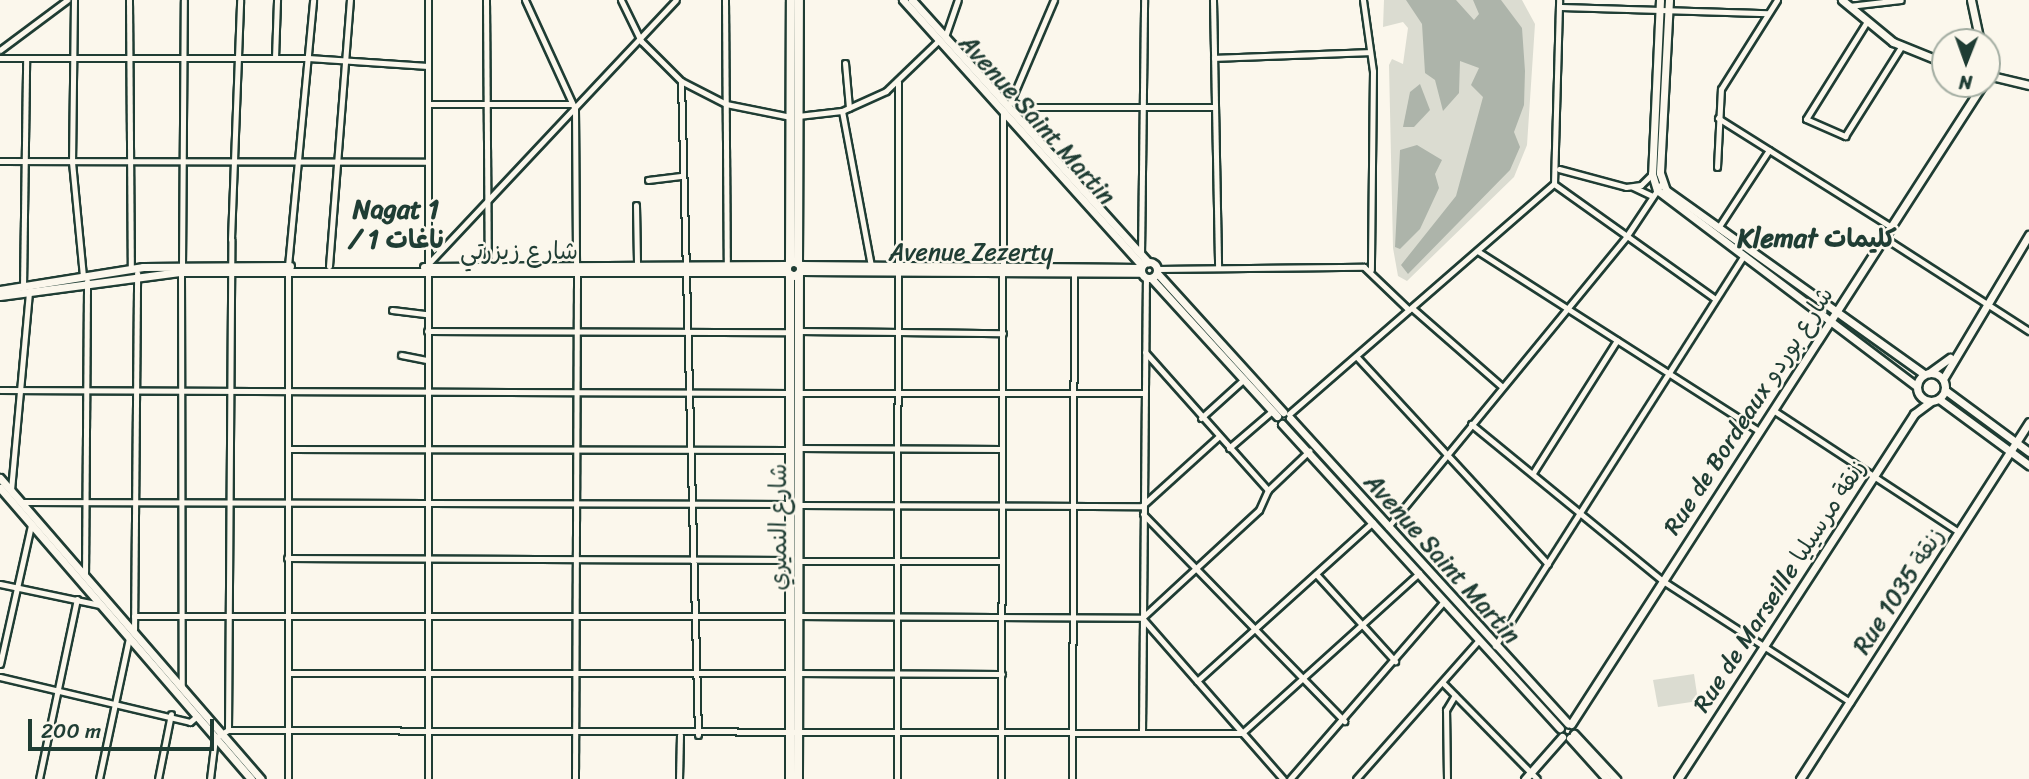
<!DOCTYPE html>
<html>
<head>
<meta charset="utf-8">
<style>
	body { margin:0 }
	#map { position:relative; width:2029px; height:779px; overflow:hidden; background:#fbf7ec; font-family:Sriracha,"Playpen Sans Arabic",sans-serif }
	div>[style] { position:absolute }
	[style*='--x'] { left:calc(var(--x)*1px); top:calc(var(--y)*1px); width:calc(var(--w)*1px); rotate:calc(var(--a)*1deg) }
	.green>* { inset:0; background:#dbdcd1 }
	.water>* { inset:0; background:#adb4aa }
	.roads { filter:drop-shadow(2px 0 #1f3d34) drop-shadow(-2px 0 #1f3d34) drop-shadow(0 2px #1f3d34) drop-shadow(0 -2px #1f3d34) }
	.street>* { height:5px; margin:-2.5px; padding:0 2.5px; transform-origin:2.5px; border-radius:2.5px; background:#fbf7ec }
	.secondary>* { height:7px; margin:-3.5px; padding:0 3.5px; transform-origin:3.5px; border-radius:3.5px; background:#fbf7ec }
	.secondary>.ring { margin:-3.5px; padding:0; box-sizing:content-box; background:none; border:7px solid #fbf7ec; border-radius:50% }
	.primary>* { height:8px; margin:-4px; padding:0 4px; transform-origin:4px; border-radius:4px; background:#fbf7ec }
	.primary>.ring { margin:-4px; padding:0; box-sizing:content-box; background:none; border:8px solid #fbf7ec; border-radius:50% }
	span { translate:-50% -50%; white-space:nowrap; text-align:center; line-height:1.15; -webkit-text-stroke:5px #fbf7ec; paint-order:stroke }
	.street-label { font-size:24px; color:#1f3d34 }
	.neighbourhood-label { font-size:26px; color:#1f3d34; font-weight:700 }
	.north { position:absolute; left:1931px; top:28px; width:70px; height:70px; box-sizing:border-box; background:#fbf7ec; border:2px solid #a3ada2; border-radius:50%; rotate:181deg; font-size:19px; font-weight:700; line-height:28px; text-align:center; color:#1f3d34 }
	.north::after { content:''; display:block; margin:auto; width:24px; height:32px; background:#1f3d34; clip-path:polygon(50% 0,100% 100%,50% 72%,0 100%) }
	.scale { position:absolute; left:28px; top:719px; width:186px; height:32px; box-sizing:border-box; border:4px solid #1f3d34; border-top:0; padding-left:9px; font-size:21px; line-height:24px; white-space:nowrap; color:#1f3d34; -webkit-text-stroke:5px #fbf7ec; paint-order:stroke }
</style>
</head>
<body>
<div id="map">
	<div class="green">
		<i style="clip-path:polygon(1384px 0,1522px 0,1535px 24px,1527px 145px,1514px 177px,1407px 281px,1398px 276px,1393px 248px,1389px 65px,1392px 59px,1403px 64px,1408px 28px,1403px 22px,1383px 27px)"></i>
		<i style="clip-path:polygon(1694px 674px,1698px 701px,1658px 707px,1653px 680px)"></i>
	</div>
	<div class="water">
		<i style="clip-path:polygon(1406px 0,1456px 0,1474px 20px,1479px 14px,1473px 0,1501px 0,1522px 28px,1525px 71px,1524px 105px,1514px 132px,1520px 147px,1510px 170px,1408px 274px,1401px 265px,1456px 196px,1483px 97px,1471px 85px,1479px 68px,1460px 61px,1459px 93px,1443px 111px,1435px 80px,1425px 73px,1422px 24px)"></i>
		<i style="clip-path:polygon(1420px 84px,1430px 110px,1414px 127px,1403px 127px,1410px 92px)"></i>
		<i style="clip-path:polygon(1417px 145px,1442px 160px,1435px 174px,1439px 188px,1420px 229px,1400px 249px,1395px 247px,1400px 150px)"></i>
	</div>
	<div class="roads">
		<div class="street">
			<i style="--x:74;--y:0;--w:162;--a:90.7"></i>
			<i style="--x:72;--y:162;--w:115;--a:84.5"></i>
			<i style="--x:129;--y:0;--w:269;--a:89.6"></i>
			<i style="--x:428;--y:0;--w:779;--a:90"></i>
			<i style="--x:486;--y:0;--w:265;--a:89.6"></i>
			<i style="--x:525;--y:0;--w:120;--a:65.4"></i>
			<i style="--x:575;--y:109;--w:156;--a:89.6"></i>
			<i style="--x:621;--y:0;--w:46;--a:64"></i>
			<i style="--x:641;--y:41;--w:57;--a:45"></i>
			<i style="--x:681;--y:81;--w:51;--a:27.1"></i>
			<i style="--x:726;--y:104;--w:66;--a:11.3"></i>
			<i style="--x:725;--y:0;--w:265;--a:89.6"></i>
			<i style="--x:1213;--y:0;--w:268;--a:88.9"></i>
			<i style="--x:1363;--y:0;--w:72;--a:82"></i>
			<i style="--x:1373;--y:71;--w:199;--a:90.6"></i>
			<i style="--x:1849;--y:6;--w:52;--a:-6.6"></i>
			<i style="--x:1561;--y:7;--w:207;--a:1.7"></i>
			<i style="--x:1866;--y:23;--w:113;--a:122"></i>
			<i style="--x:1806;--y:119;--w:43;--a:23.6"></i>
			<i style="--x:1845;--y:136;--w:105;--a:-57.8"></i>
			<i style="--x:945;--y:37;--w:39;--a:-71"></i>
			<i style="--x:0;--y:50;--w:84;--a:-36.7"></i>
			<i style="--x:0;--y:58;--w:308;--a:0"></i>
			<i style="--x:308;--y:58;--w:120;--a:3.8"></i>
			<i style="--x:275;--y:58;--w:58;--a:-88"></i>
			<i style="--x:1214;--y:58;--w:156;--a:-2.2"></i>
			<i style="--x:845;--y:63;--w:45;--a:84.9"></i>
			<i style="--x:681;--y:81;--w:654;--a:88.51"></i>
			<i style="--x:1010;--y:102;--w:18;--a:16"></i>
			<i style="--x:1027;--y:107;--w:188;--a:0"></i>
			<i style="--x:1010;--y:103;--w:112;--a:-66.9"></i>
			<i style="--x:429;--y:104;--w:142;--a:0"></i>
			<i style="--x:842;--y:111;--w:158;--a:79.4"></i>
			<i style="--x:798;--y:116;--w:44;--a:-6.5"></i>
			<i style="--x:842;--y:111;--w:48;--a:-24.4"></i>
			<i style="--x:886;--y:91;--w:74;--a:-43.9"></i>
			<i style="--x:1718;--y:118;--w:204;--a:32.2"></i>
			<i style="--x:0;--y:161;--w:427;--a:0.1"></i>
			<i style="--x:1717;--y:167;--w:78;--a:-87.1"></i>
			<i style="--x:1721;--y:89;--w:105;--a:-57.8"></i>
			<i style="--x:1559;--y:169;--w:69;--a:15"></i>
			<i style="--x:1626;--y:187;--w:15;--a:-8"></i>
			<i style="--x:1641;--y:185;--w:16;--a:-45"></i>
			<i style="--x:648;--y:180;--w:33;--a:-7"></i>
			<i style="--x:1554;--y:184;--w:196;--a:35.5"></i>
			<i style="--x:1633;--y:187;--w:21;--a:25"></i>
			<i style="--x:636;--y:205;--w:60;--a:89"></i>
			<i style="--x:1718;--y:228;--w:93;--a:-56.8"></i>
			<i style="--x:1883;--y:237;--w:174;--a:32.8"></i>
			<i style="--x:1479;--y:252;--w:332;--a:32.6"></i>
			<i style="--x:1141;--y:255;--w:255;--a:-89.3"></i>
			<i style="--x:428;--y:264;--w:362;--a:-46.8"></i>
			<i style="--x:182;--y:266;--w:266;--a:-89.6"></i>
			<i style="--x:288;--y:266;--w:267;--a:-84.6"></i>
			<i style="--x:329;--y:266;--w:267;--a:-85.5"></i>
			<i style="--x:1157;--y:269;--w:207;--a:-0.6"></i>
			<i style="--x:1364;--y:267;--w:62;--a:43.7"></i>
			<i style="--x:288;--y:270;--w:509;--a:90"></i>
			<i style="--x:181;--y:272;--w:414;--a:89.9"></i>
			<i style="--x:23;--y:287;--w:228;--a:-89.2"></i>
			<i style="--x:1412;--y:308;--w:118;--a:41.2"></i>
			<i style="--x:392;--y:310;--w:35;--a:7"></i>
			<i style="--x:427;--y:331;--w:364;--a:0.2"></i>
			<i style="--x:799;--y:331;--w:204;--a:0.6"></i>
			<i style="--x:1145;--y:352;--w:185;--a:48.3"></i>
			<i style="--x:401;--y:355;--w:26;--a:11"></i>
			<i style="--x:1356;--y:356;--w:283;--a:47.3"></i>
			<i style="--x:0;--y:390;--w:791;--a:0.22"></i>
			<i style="--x:799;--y:393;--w:345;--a:0"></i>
			<i style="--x:1773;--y:410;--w:222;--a:33.3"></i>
			<i style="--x:1289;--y:414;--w:351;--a:-41"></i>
			<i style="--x:1554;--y:184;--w:184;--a:-88.4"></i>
			<i style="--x:1201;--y:418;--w:58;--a:-42.2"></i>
			<i style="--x:1471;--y:424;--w:248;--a:39.3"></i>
			<i style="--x:1663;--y:581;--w:223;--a:32.9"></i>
			<i style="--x:799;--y:448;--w:203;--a:0.3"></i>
			<i style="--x:1229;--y:448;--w:57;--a:-40.7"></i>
			<i style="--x:288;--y:449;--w:503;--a:0.11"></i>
			<i style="--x:1533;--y:473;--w:157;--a:-57.7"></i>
			<i style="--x:11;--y:490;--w:200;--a:-84.8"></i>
			<i style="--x:22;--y:502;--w:769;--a:0.15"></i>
			<i style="--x:798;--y:505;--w:344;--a:0.2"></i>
			<i style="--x:1142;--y:506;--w:103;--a:-42.2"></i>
			<i style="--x:1143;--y:514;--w:289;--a:45.8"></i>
			<i style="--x:1388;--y:527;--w:375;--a:-50.6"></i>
			<i style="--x:1626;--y:237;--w:65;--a:-56.3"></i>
			<i style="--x:287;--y:558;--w:503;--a:0.23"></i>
			<i style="--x:798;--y:561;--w:203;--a:0"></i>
			<i style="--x:1316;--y:574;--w:118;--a:47.8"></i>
			<i style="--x:85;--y:576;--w:295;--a:-89.6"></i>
			<i style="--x:0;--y:584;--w:102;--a:11.9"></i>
			<i style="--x:134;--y:616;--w:656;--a:0"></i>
			<i style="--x:797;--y:616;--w:345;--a:0.3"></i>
			<i style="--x:1142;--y:618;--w:159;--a:-42.7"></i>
			<i style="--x:1259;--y:510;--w:22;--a:-66"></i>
			<i style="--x:1268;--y:490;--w:57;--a:-43.6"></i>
			<i style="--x:1142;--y:618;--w:214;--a:48.8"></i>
			<i style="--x:134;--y:633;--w:360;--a:-89.5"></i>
			<i style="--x:1495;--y:646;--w:462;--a:-57.5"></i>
			<i style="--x:0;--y:664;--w:142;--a:-77.4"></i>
			<i style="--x:288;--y:673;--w:501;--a:0"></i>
			<i style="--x:797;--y:673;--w:205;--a:0.3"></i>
			<i style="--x:0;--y:677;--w:195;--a:13.3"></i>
			<i style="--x:190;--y:722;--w:9;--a:-41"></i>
			<i style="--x:1197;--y:681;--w:237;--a:-42.1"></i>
			<i style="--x:1443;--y:683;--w:134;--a:45.6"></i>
			<i style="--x:228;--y:730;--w:491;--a:-89.6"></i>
			<i style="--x:231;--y:239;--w:239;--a:-87.8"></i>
			<i style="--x:1142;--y:732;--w:455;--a:-89.5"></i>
			<i style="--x:39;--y:779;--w:184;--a:-78.1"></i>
			<i style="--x:99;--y:779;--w:144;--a:-78"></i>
			<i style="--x:158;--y:779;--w:66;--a:-78.7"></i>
			<i style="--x:210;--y:779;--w:41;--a:-83"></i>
			<i style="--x:215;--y:738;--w:15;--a:-32"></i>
			<i style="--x:228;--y:730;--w:1014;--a:0.17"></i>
			<i style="--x:1242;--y:733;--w:239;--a:-42.1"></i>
			<i style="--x:575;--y:779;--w:507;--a:-89.77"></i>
			<i style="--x:679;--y:779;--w:44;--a:-88.7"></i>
			<i style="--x:897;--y:779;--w:697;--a:-89.92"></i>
			<i style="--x:1001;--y:779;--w:669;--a:-89.83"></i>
			<i style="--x:1072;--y:779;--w:510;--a:-89.78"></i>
			<i style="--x:1290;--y:779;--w:235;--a:-49.1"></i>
			<i style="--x:1356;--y:779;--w:186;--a:-48.5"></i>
			<i style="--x:1447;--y:779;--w:69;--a:-90.8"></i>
			<i style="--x:1446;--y:710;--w:17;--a:-59"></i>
		</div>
		<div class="secondary">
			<i style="--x:903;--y:0;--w:357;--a:48"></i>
			<i style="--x:912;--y:0;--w:353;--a:48"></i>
			<i style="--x:1660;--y:0;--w:174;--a:92.6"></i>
			<i style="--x:1652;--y:174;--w:17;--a:73"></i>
			<i style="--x:1657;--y:190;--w:325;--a:37.1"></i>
			<i style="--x:1669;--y:0;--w:173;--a:93"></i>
			<i style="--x:1660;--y:173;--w:18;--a:71"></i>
			<i style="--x:1666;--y:190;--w:317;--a:35.5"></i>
			<i style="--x:1842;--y:0;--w:66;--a:39.5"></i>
			<i style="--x:1893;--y:42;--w:56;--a:22"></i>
			<i style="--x:1971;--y:0;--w:43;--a:77.9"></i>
			<i style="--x:1987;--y:75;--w:43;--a:13.4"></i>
			<i class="ring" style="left:1141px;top:262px;width:9px;height:9px"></i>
			<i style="--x:801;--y:265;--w:340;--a:0.5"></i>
			<i style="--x:424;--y:267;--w:363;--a:-0.3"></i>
			<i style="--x:801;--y:271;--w:340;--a:0.3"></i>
			<i style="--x:1157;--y:273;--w:188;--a:47.8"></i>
			<i style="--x:1151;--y:278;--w:187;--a:47.6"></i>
			<i style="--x:0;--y:290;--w:145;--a:-9.1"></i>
			<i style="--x:143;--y:267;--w:147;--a:-0.4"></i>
			<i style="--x:0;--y:296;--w:183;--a:-7.6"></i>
			<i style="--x:181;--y:272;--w:606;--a:0"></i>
			<i class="ring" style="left:1917px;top:373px;width:21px;height:21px"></i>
			<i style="--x:1929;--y:373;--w:26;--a:-36"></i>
			<i style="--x:1943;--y:379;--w:168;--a:-59.2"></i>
			<i style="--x:1945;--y:390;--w:104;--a:36.4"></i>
			<i style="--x:1939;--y:399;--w:112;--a:36.3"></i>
			<i style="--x:1290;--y:418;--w:413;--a:47.7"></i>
			<i style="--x:1282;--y:424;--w:412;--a:47.6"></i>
			<i style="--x:0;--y:478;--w:398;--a:49.1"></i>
			<i style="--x:0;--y:488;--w:384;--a:49.2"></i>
			<i style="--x:1571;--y:724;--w:761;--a:-57.23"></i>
			<i style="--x:1574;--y:734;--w:62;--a:47"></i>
			<i style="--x:1570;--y:738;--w:55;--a:47.9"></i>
			<i style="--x:1525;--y:779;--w:56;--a:-48.6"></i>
			<i style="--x:1678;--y:779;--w:435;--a:-57.1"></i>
			<i style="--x:1914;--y:414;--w:21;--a:-37"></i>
			<i style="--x:1800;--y:779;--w:424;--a:-57.3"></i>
		</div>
		<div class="primary">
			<i class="ring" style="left:787px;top:262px;width:6px;height:6px"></i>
			<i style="--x:790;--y:262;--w:262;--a:-89.8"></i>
			<i style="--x:798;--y:263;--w:263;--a:-89.8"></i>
			<i style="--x:790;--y:275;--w:504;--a:90"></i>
			<i style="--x:798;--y:779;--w:505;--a:-89.89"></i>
		</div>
	</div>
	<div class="street-label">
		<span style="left:1037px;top:120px;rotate:48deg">Avenue Saint Martin</span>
		<span style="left:519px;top:252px">شارع زيزرتي</span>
		<span style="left:971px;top:253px">Avenue Zezerty</span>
		<span style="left:1749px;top:411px;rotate:-57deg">Rue de Bordeaux شارع بوردو</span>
		<span style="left:779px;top:527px;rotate:-90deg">شارع النميري</span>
		<span style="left:1442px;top:559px;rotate:48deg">Avenue Saint Martin</span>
		<span style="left:1780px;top:586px;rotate:-57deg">Rue de Marseille زنقة مرسيليا</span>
		<span style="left:1899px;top:591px;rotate:-57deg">Rue 1035 زنقة</span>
	</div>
	<div class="neighbourhood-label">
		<span style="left:396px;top:225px">Nagat 1<br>/ ناغات 1</span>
		<span style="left:1817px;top:239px">Klemat كليمات</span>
	</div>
	<div class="north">N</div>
	<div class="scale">200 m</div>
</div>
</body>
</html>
